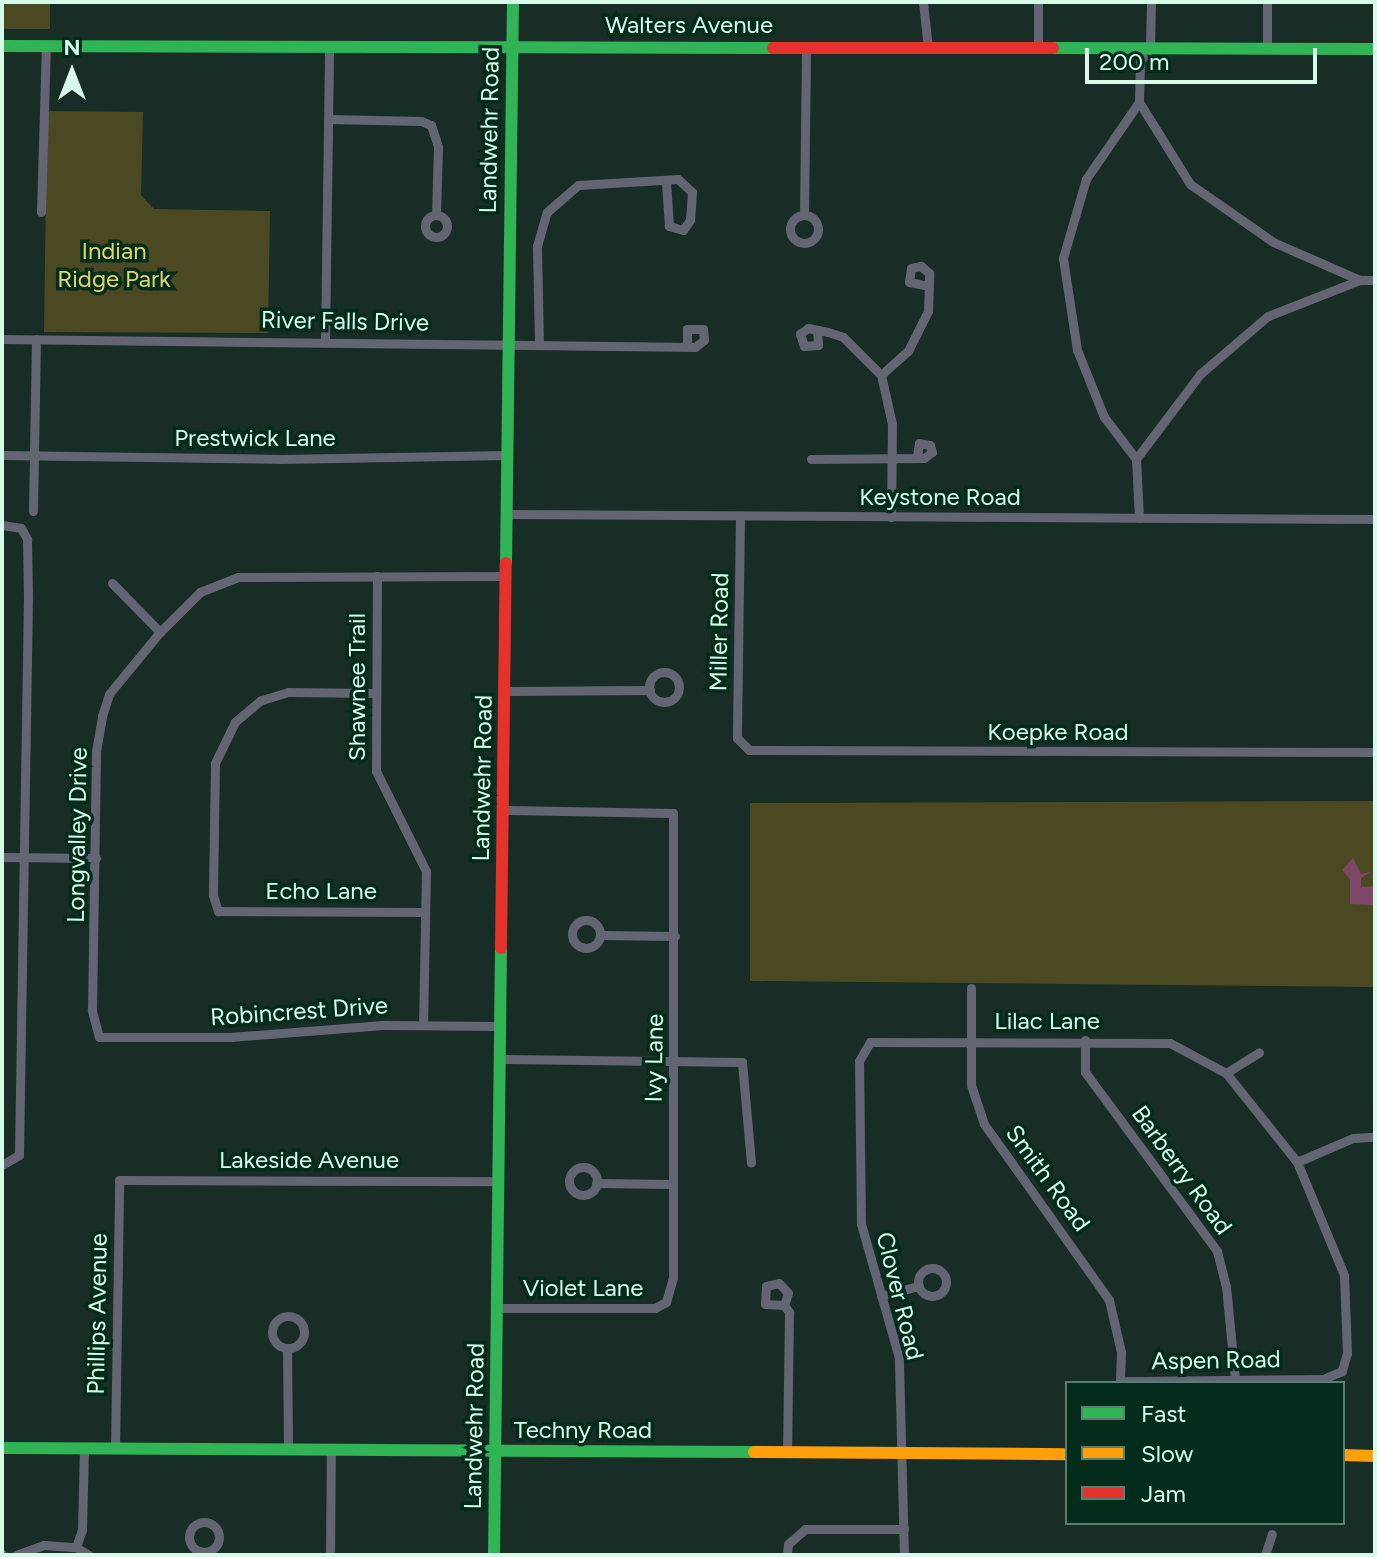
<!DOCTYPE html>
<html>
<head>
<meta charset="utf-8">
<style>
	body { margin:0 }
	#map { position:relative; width:1377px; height:1557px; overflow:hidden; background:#182d25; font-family:Figtree,sans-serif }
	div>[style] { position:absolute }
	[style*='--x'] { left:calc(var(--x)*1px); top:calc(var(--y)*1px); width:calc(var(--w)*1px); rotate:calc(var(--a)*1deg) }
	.green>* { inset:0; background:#4a4922 }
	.water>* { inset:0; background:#7e4669 }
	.street>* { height:9px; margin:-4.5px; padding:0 4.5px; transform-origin:4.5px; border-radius:4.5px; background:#636672 }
	.street>.ring { margin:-4.5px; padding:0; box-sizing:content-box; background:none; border:9px solid #636672; border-radius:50% }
	.fast>* { height:12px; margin:-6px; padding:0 6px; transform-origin:6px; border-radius:6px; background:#30b455 }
	.slow>* { height:12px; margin:-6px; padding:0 6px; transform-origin:6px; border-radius:6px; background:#ff9f0a }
	.jam>* { height:12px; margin:-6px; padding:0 6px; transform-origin:6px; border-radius:6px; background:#e5322d }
	span { translate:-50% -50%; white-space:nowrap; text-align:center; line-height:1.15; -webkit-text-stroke:7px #032c1d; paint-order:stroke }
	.street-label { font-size:24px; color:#d7fbe9 }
	.park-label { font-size:24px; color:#e2d76a }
	.frame { position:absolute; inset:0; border:4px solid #d7fbe9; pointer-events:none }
	.legend { position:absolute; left:1065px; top:1381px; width:280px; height:144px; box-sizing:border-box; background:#032c1d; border:2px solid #587f6f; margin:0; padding:10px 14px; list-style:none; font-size:24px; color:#d7fbe9 }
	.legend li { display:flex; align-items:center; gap:16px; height:40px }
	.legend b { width:40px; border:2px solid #587f6f }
	.north { position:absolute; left:32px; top:32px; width:80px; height:80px; -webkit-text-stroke:6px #032c1d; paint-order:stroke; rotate:0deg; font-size:22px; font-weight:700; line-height:32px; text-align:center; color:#d7fbe9 }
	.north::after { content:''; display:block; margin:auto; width:28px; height:36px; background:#d7fbe9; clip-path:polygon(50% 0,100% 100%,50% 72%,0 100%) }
	.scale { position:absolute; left:1085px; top:48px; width:232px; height:36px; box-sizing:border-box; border:4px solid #d7fbe9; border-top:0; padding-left:10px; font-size:24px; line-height:28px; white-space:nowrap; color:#d7fbe9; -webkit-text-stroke:6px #032c1d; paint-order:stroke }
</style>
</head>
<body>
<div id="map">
	<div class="green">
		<i style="clip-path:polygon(2px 2px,50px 2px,50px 29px,2px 29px)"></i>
		<i style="clip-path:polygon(47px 111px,143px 112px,141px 195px,154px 209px,270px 211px,268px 333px,44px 332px)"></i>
		<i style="clip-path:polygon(1375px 801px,1375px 987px,750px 981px,750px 803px)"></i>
	</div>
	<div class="water">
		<i style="clip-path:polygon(1353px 858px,1361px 874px,1371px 872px,1361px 878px,1361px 887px,1375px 886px,1375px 905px,1350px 904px,1350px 879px,1342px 870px)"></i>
	</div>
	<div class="street">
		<i style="--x:923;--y:2;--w:46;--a:83.8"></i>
		<i style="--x:1038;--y:48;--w:46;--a:-90"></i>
		<i style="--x:1267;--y:48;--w:46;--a:-90"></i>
		<i style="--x:1139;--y:102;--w:97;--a:58.1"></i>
		<i style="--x:1190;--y:184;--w:101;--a:34.9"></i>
		<i style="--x:1273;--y:242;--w:95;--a:23.6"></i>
		<i style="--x:1360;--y:280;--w:15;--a:0"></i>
		<i style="--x:329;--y:119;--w:92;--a:1.2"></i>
		<i style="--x:421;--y:121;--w:11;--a:22"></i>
		<i style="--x:431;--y:125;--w:23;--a:72"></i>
		<i style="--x:438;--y:147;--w:68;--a:91.7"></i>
		<i style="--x:41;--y:212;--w:166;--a:-88.3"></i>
		<i class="ring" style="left:425px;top:215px;width:13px;height:13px"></i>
		<i style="--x:804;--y:215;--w:167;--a:-89.3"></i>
		<i class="ring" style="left:790px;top:215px;width:19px;height:19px"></i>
		<i style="--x:817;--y:330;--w:15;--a:86"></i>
		<i style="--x:818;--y:345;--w:14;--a:176"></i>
		<i style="--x:804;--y:346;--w:13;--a:-108"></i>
		<i style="--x:800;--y:334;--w:10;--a:-37"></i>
		<i style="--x:808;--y:328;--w:20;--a:11"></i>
		<i style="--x:828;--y:332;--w:16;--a:18"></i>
		<i style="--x:843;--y:337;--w:54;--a:45"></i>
		<i style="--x:881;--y:375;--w:50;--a:77.3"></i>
		<i style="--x:892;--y:424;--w:93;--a:90.6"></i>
		<i style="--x:2;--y:339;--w:693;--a:0.66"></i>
		<i style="--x:695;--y:347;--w:11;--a:-38"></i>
		<i style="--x:704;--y:340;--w:11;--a:-95"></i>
		<i style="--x:703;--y:329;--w:16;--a:180"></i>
		<i style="--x:687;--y:329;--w:15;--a:90"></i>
		<i style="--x:325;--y:342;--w:295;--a:-89.2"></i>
		<i style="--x:539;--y:344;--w:98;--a:-91.2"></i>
		<i style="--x:537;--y:246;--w:35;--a:-74"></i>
		<i style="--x:547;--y:212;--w:41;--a:-41.1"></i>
		<i style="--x:578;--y:185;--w:100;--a:-3.4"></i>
		<i style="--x:678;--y:179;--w:19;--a:43"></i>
		<i style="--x:692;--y:192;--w:28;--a:94"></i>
		<i style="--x:690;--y:220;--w:12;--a:125"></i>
		<i style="--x:683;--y:230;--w:15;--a:-164"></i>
		<i style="--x:669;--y:226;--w:44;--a:-93.9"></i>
		<i style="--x:881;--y:375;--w:36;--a:-42"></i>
		<i style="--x:908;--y:351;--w:45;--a:-63.4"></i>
		<i style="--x:928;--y:311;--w:38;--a:-88"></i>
		<i style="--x:929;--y:273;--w:11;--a:-139"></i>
		<i style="--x:921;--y:266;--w:10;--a:169"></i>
		<i style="--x:911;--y:268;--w:14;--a:98"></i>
		<i style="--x:909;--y:282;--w:16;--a:11"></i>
		<i style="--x:2;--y:455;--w:279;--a:0.8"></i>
		<i style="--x:281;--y:459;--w:226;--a:-1"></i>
		<i style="--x:811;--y:459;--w:113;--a:-0.5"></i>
		<i style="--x:924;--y:458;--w:10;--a:-37"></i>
		<i style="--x:932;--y:452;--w:7;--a:-106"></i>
		<i style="--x:930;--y:445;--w:11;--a:-170"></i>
		<i style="--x:919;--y:443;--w:13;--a:99"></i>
		<i style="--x:1136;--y:459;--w:106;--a:-53"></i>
		<i style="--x:1200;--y:374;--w:89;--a:-40.5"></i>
		<i style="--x:1268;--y:316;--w:99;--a:-21.4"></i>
		<i style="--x:33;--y:511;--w:172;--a:-89"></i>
		<i style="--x:506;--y:514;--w:869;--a:0.33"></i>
		<i style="--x:740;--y:516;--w:222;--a:90.8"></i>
		<i style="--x:737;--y:738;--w:17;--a:45"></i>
		<i style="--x:749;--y:750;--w:626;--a:0.18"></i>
		<i style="--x:1139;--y:518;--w:59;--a:-92.9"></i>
		<i style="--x:1136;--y:459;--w:53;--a:-127.3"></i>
		<i style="--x:1104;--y:417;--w:72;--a:-111.9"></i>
		<i style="--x:1077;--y:350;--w:93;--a:-98.7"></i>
		<i style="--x:1063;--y:258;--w:82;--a:-73.8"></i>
		<i style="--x:1086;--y:179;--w:93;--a:-55.5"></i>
		<i style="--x:1139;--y:102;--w:41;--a:-88.6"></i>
		<i style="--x:1140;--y:61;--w:16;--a:-52"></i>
		<i style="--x:1150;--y:48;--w:46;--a:-88.8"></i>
		<i style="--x:2;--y:525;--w:19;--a:9"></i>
		<i style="--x:21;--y:528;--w:13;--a:61"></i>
		<i style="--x:27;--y:539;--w:59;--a:89"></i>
		<i style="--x:28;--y:598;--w:557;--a:90.93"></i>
		<i style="--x:19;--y:1155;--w:20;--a:150"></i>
		<i style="--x:377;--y:576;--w:195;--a:90.3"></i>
		<i style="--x:376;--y:771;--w:112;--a:63.4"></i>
		<i style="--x:426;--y:871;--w:154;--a:91.1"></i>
		<i style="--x:112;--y:583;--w:69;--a:45.6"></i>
		<i class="ring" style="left:649px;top:672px;width:21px;height:21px"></i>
		<i style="--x:505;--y:691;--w:145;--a:-0.4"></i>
		<i style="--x:375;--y:693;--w:87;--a:-179.3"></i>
		<i style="--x:288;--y:692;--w:28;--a:163"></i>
		<i style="--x:261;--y:700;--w:34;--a:140"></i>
		<i style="--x:235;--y:722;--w:46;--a:116"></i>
		<i style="--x:215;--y:763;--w:132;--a:90.9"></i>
		<i style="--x:213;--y:895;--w:17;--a:73"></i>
		<i style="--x:218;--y:911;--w:207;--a:0.3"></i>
		<i style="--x:2;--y:857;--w:94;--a:0.6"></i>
		<i class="ring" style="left:572px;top:920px;width:19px;height:19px"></i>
		<i style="--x:600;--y:935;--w:75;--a:0.8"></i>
		<i style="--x:971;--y:988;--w:97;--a:90"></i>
		<i style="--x:971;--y:1085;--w:41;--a:71.6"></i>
		<i style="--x:984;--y:1124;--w:216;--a:54.6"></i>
		<i style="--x:1109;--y:1300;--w:53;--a:77"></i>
		<i style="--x:1121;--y:1352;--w:31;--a:92"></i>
		<i style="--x:501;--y:1026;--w:118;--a:-179.5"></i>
		<i style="--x:383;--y:1025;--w:151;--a:175.5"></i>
		<i style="--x:232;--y:1037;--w:133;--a:180"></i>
		<i style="--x:99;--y:1037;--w:28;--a:-105"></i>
		<i style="--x:92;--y:1010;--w:259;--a:-89.1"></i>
		<i style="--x:96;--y:751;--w:36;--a:-80"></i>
		<i style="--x:102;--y:716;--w:23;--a:-72"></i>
		<i style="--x:109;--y:694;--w:80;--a:-50.6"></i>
		<i style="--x:160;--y:632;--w:57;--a:-45"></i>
		<i style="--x:200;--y:592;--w:41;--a:-21.5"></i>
		<i style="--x:238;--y:577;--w:267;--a:-0.2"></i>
		<i style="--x:1085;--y:1040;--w:32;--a:90"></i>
		<i style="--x:1085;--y:1072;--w:222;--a:53.6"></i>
		<i style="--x:1217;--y:1251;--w:36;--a:76"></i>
		<i style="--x:1226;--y:1286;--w:93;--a:84.5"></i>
		<i style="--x:500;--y:1059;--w:242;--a:0.7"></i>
		<i style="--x:742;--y:1062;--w:101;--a:84.9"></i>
		<i style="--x:1226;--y:1073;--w:39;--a:-32"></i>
		<i style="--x:1297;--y:1162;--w:61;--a:-23.2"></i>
		<i style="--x:1353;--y:1138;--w:22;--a:-3"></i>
		<i class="ring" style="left:569px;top:1167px;width:19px;height:19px"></i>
		<i style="--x:596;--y:1183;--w:77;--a:0.7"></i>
		<i class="ring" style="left:918px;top:1268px;width:19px;height:19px"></i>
		<i style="--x:881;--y:1296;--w:39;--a:-15"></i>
		<i style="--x:784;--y:1305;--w:19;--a:-177"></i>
		<i style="--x:765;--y:1304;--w:18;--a:-87"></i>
		<i style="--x:766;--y:1286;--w:13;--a:-13"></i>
		<i style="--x:779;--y:1283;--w:13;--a:48"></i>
		<i style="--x:788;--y:1293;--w:13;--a:108"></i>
		<i style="--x:784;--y:1305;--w:9;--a:54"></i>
		<i style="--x:789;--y:1312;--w:141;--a:90.8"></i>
		<i style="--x:498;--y:1308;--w:157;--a:0"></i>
		<i style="--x:655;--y:1308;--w:13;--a:-29"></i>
		<i style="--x:666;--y:1302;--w:26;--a:-74"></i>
		<i style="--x:673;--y:1277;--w:464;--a:-90"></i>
		<i style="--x:673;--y:813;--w:170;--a:-179"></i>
		<i class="ring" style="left:272px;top:1316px;width:23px;height:23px"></i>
		<i style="--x:287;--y:1348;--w:102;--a:89.4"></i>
		<i style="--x:115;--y:1449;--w:269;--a:-89.1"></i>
		<i style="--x:119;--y:1180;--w:380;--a:0.2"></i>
		<i class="ring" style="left:189px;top:1522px;width:21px;height:21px"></i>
		<i style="--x:76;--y:1547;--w:18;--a:-71"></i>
		<i style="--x:82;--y:1530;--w:81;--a:-88.6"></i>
		<i style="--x:2;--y:1554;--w:1;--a:45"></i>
		<i style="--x:16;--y:1555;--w:30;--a:-20"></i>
		<i style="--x:44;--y:1545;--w:32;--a:4"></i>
		<i style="--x:76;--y:1547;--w:15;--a:32"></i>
		<i style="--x:330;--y:1555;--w:105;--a:-89.5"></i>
		<i style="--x:787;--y:1555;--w:11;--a:-85"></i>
		<i style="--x:788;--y:1544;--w:23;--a:-41"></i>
		<i style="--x:805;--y:1529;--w:99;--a:0"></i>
		<i style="--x:904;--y:1555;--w:197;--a:-91.5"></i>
		<i style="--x:899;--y:1358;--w:139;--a:-105.8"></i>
		<i style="--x:861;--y:1224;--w:163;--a:-90.7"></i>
		<i style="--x:859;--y:1061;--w:22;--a:-60"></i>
		<i style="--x:870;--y:1042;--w:300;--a:0.2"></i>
		<i style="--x:1170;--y:1043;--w:64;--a:28.2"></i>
		<i style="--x:1226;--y:1073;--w:114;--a:51.4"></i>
		<i style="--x:1297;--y:1162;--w:122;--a:67.4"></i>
		<i style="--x:1344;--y:1275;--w:78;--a:87.8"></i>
		<i style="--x:1347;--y:1353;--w:19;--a:106"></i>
		<i style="--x:1342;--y:1371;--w:21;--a:157"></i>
		<i style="--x:1323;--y:1379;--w:203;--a:179.4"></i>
		<i style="--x:1265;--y:1555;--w:22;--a:-72"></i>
	</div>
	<div class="fast">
		<i style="--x:2;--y:46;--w:771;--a:0.15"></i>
		<i style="--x:1053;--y:48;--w:322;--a:0.2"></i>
		<i style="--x:506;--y:563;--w:561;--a:-89.29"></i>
		<i style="--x:2;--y:1448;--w:752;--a:0.3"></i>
		<i style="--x:494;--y:1555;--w:607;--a:-89.34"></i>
	</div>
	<div class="slow">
		<i style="--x:754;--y:1452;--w:313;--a:0.4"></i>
		<i style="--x:1343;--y:1455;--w:32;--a:2"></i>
	</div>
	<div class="jam">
		<i style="--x:773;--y:48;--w:280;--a:0"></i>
		<i style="--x:501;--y:948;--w:385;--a:-89.3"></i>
	</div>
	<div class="street-label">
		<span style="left:689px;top:25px">Walters Avenue</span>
		<span style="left:489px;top:130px;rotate:-89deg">Landwehr Road</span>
		<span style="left:345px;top:321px;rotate:1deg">River Falls Drive</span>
		<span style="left:255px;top:438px">Prestwick Lane</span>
		<span style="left:940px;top:497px">Keystone Road</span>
		<span style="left:719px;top:632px;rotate:-89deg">Miller Road</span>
		<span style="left:357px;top:687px;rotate:-90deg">Shawnee Trail</span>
		<span style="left:1058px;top:732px">Koepke Road</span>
		<span style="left:482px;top:778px;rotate:-89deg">Landwehr Road</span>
		<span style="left:77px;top:835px;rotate:-89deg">Longvalley Drive</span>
		<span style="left:321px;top:891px">Echo Lane</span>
		<span style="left:299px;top:1011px;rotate:-4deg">Robincrest Drive</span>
		<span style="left:1047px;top:1021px">Lilac Lane</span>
		<span style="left:654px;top:1058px;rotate:-89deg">Ivy Lane</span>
		<span style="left:309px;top:1160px">Lakeside Avenue</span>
		<span style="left:1182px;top:1170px;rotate:54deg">Barberry Road</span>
		<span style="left:1048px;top:1178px;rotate:54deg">Smith Road</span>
		<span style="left:583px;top:1288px">Violet Lane</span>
		<span style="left:900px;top:1296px;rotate:76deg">Clover Road</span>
		<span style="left:97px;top:1314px;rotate:-89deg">Phillips Avenue</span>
		<span style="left:1216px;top:1360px;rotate:-1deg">Aspen Road</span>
		<span style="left:474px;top:1426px;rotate:-89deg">Landwehr Road</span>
		<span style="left:583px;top:1430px">Techny Road</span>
	</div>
	<div class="park-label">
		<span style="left:114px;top:265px">Indian<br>Ridge Park</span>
	</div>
	<div class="frame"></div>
	<ul class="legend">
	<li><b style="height:10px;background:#30b455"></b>Fast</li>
	<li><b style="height:10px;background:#ff9f0a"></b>Slow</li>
	<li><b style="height:10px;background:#e5322d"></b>Jam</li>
	</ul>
	<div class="north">N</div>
	<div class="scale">200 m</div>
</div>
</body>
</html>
